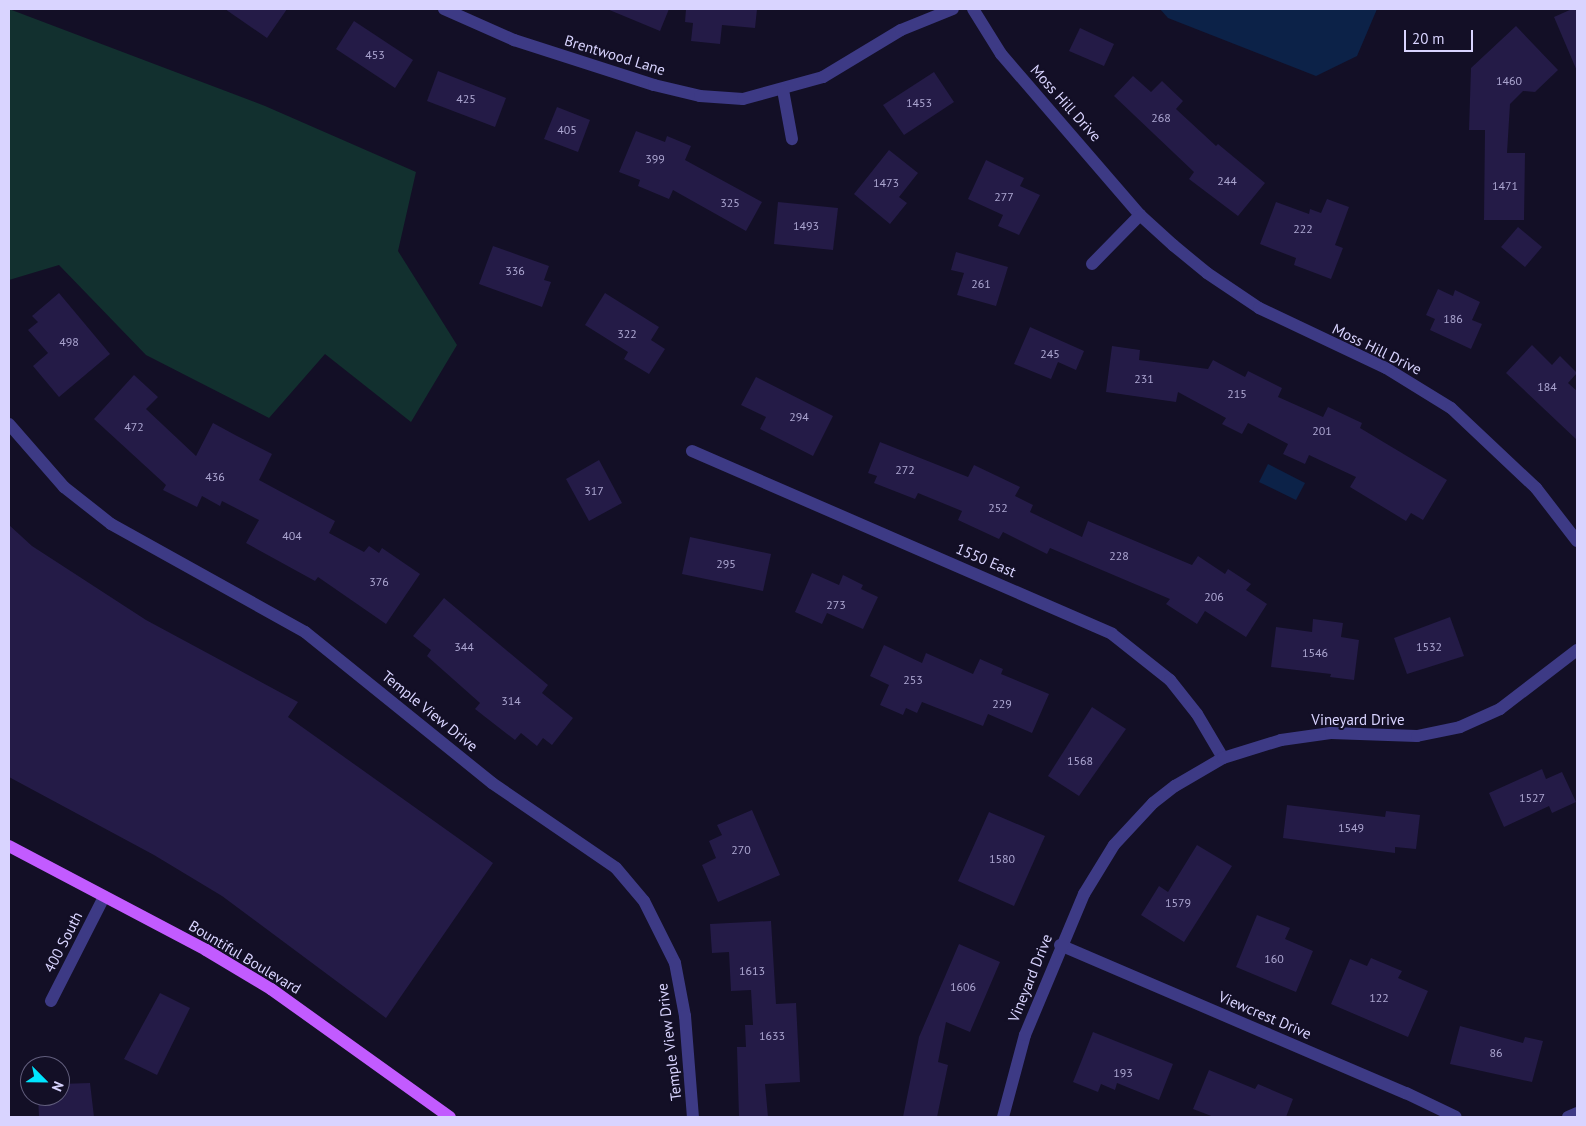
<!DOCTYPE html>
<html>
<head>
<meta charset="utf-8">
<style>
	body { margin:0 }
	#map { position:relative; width:1586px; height:1126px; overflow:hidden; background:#130f26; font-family:"PT Sans",sans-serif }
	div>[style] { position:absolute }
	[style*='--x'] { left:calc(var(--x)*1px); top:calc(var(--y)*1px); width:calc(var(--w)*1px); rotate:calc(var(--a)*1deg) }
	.green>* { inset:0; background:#12302f }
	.water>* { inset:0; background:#0c2248 }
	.building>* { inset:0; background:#241b47 }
	.minor>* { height:12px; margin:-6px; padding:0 6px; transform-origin:6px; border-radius:6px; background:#3d3a85 }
	.major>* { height:12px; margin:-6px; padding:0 6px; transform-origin:6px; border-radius:6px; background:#c25bff }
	span { translate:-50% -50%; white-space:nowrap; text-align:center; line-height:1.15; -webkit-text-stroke:4px #130f26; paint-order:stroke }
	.number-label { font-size:12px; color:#aca6d1 }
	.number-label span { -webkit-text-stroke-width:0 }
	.street-label { font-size:15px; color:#d9d4ff }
	.frame { position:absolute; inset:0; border:10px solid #d9d4ff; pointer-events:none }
	.north { position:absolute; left:20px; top:1056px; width:50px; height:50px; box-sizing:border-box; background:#130f26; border:1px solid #625e7d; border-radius:50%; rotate:113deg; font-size:14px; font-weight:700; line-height:20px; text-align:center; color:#d9d4ff }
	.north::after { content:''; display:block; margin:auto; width:18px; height:22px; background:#00e5ff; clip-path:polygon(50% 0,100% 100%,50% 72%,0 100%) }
	.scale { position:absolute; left:1404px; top:30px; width:69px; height:22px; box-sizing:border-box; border:2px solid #d9d4ff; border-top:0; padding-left:6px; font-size:15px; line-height:18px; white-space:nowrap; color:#d9d4ff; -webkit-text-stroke:4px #130f26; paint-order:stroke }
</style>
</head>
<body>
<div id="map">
	<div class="green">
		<i style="clip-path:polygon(9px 9px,265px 106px,416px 172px,398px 251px,457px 345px,411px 422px,325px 354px,269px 418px,146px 355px,59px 265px,9px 280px)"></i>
	</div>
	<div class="water">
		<i style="clip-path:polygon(1160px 9px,1377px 9px,1357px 56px,1316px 76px,1168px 18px)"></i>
		<i style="clip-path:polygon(1268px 464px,1305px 483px,1296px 500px,1259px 482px)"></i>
	</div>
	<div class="building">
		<i style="clip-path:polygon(225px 9px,287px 9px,267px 38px)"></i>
		<i style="clip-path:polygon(607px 9px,669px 9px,660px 31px)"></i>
		<i style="clip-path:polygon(686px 9px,757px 9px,755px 28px,722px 25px,720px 44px,691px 41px,693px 23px,685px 22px)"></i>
		<i style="clip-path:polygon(1572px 9px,1577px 9px,1577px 71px,1554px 17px)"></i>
		<i style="clip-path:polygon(354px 21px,413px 60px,395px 88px,336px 49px)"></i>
		<i style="clip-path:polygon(1516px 26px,1558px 70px,1535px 92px,1523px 91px,1510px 104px,1507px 153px,1525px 153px,1524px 220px,1484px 220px,1485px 130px,1469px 130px,1471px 68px)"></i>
		<i style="clip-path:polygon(1080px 28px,1114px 44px,1104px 66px,1069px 51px)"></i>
		<i style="clip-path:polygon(438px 71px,506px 98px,495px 127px,427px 101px)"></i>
		<i style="clip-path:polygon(934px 72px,954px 102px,904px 135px,883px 105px)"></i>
		<i style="clip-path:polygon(1133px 76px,1151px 92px,1162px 81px,1183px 101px,1176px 109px,1216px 146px,1218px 144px,1265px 183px,1238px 216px,1189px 179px,1194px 172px,1114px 96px)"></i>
		<i style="clip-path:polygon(557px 107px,590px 120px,578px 152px,544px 139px)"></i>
		<i style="clip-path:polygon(636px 131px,665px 142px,667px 136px,691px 146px,685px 160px,762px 202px,746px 231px,673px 190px,669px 199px,638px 186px,640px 180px,619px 172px)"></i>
		<i style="clip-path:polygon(889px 150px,918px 173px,899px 197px,907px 203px,890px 224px,854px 194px)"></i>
		<i style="clip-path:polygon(986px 160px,1024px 178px,1020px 186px,1040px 195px,1019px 235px,998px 226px,1003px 215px,968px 199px)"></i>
		<i style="clip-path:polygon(1327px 199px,1349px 207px,1335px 245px,1343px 248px,1331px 279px,1294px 265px,1296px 258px,1260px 244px,1276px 202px,1309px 214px,1310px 209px,1321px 213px)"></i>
		<i style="clip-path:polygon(778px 202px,838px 208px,833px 250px,774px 244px)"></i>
		<i style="clip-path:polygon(1518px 227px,1542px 247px,1525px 267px,1501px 247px)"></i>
		<i style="clip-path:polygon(493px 246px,549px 266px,544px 280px,551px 282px,542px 307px,479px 284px)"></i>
		<i style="clip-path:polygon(956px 252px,1008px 267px,996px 306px,957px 295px,964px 273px,951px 270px)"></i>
		<i style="clip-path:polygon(1438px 289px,1453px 296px,1455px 290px,1480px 302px,1472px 320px,1482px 324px,1471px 349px,1430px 330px,1435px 319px,1426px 315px)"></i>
		<i style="clip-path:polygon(59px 293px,110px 354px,59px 397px,33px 366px,48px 353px,28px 330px,38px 322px,32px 316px)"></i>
		<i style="clip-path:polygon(605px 293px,659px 327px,651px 340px,665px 349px,649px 374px,624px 359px,628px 352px,585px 325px)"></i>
		<i style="clip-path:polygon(1030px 327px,1084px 351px,1076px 370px,1058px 362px,1051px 379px,1014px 364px)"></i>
		<i style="clip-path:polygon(1532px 345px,1552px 365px,1560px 356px,1577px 373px,1568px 383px,1577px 391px,1577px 440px,1506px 373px)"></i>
		<i style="clip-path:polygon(1112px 346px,1140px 350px,1139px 360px,1208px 369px,1213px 360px,1245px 377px,1248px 371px,1282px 388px,1278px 397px,1323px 417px,1328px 407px,1362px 423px,1360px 428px,1447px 480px,1423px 520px,1411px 513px,1406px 521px,1350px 487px,1356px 477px,1309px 455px,1305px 464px,1283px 454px,1288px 444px,1248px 423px,1242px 434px,1222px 424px,1226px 418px,1178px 392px,1176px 402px,1106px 392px)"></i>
		<i style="clip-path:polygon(134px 375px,158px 397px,146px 409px,196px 456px,213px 423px,237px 436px,272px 454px,259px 480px,335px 521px,329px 533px,364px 552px,369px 546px,379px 553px,382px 548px,420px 574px,386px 624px,318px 577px,315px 581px,246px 543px,259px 520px,222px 501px,220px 506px,202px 496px,197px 507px,163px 490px,166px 485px,94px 419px)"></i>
		<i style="clip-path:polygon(756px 377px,833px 416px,813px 456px,760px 429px,766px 417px,741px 405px)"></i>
		<i style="clip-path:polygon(880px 442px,968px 477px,974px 465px,1020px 487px,1015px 496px,1033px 505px,1030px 512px,1082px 537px,1088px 521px,1192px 565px,1198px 556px,1225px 574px,1228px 569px,1251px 584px,1246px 590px,1267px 604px,1246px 637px,1205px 611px,1197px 624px,1166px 604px,1170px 599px,1050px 548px,1047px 554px,1003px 532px,999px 539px,958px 520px,962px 511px,918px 493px,915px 499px,874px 483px,877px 476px,868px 473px)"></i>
		<i style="clip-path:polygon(599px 460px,622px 503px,589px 521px,566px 479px)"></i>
		<i style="clip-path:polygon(9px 525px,32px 546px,146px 620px,298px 702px,288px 717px,493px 863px,386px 1018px,222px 896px,154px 855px,9px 777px)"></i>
		<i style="clip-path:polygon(690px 537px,771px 554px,763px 591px,682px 574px)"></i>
		<i style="clip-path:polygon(812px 573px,839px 585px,843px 575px,863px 585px,861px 589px,878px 597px,863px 629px,827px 613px,822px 624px,795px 612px)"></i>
		<i style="clip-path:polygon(444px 598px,548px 685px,542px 693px,573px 718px,552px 745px,543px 738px,537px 746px,521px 733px,515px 740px,475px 709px,480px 703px,427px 656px,431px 650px,413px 636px)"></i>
		<i style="clip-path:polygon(1450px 617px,1464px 656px,1407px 674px,1394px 638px)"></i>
		<i style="clip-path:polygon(1313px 619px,1343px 623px,1341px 637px,1359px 640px,1354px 680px,1330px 677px,1331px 674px,1271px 667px,1276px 627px,1312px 632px)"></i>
		<i style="clip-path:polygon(884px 645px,922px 663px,926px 653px,973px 674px,980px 659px,1003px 669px,1001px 674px,1049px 694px,1032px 733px,988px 714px,983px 726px,922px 702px,917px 713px,906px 708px,903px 715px,880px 705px,889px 685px,870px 676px)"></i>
		<i style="clip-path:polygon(1092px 707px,1126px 729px,1079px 796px,1048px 776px)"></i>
		<i style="clip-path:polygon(1542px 769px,1546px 779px,1562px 772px,1576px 802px,1552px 813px,1549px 806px,1504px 827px,1489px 793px)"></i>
		<i style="clip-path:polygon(1287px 805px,1385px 817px,1386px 811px,1420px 815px,1416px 849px,1395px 847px,1395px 853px,1283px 838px)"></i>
		<i style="clip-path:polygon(752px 810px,780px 875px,718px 902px,702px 865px,716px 858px,709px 841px,722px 835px,717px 825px)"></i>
		<i style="clip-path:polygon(989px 812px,1045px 836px,1014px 906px,958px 881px)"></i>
		<i style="clip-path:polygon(1197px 845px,1232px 866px,1184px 942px,1141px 915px,1159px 886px,1168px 892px)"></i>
		<i style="clip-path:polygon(1257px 915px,1290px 928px,1285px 939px,1313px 951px,1296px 992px,1236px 967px)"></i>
		<i style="clip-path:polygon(771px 921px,776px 1004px,796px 1003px,800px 1082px,765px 1084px,768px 1117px,739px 1117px,737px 1047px,746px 1047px,745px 1025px,753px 1025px,751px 990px,731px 991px,729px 952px,712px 953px,710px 924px)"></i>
		<i style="clip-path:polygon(959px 944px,1000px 962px,970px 1032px,946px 1022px,938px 1062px,948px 1065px,937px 1117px,903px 1117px,919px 1037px)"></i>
		<i style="clip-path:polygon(1371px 958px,1402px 971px,1398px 978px,1428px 991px,1408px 1037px,1331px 1004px,1350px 959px,1367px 966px)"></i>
		<i style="clip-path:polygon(160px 993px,190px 1008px,157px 1075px,124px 1059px)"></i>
		<i style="clip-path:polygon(1460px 1026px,1523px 1043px,1525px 1037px,1543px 1041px,1532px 1082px,1450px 1064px)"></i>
		<i style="clip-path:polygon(1093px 1032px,1173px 1064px,1159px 1100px,1117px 1083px,1115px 1090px,1101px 1084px,1098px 1092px,1073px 1082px)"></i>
		<i style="clip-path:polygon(1209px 1070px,1255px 1089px,1258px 1084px,1293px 1099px,1286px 1117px,1214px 1117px,1193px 1109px)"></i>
		<i style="clip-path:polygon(90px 1083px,94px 1117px,39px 1117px,38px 1096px,60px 1096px,60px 1084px)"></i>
	</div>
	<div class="minor">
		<i style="--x:444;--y:9;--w:77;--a:23.9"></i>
		<i style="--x:514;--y:40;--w:147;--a:17.8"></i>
		<i style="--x:654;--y:85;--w:47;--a:13.4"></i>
		<i style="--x:700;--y:96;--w:43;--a:4"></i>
		<i style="--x:743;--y:99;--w:83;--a:-15.4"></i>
		<i style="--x:823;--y:77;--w:91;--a:-31.1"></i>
		<i style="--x:901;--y:30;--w:56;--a:-22"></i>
		<i style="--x:973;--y:9;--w:53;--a:58.1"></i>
		<i style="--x:1001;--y:54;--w:213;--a:49.2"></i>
		<i style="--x:1140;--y:215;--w:45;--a:42.3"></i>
		<i style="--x:1173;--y:245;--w:44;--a:39.5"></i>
		<i style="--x:1207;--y:273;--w:63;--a:33.9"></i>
		<i style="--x:1259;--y:308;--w:140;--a:25.3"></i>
		<i style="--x:1386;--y:368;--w:76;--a:31.6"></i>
		<i style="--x:1451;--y:408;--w:117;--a:43.3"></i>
		<i style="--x:1536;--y:488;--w:67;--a:52.3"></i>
		<i style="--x:783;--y:90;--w:50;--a:79.6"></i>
		<i style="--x:1092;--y:264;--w:69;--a:-45.6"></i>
		<i style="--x:9;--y:424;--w:84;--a:48.9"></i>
		<i style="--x:64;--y:487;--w:60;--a:38.2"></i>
		<i style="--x:111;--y:524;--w:222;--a:29.1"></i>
		<i style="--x:305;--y:632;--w:240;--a:38.9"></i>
		<i style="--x:492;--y:783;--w:150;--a:34.4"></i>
		<i style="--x:616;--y:868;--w:43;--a:49.7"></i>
		<i style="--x:644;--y:901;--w:69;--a:63.4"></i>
		<i style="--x:675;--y:963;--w:54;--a:79.3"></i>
		<i style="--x:685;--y:1016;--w:101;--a:85.5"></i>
		<i style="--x:692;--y:451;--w:458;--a:23.5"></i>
		<i style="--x:1112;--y:634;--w:74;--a:38.4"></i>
		<i style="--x:1170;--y:680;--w:43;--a:51.5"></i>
		<i style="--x:1197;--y:714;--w:51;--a:59.4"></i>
		<i style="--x:1060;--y:945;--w:376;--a:23.2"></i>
		<i style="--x:1406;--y:1093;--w:55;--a:25.6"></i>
		<i style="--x:51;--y:1001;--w:117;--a:-63"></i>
		<i style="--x:1003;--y:1117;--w:85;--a:-75"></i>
		<i style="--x:1025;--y:1035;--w:153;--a:-67.3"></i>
		<i style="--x:1084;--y:894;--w:57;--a:-58.5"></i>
		<i style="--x:1114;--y:845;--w:57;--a:-47.1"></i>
		<i style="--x:1153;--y:803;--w:28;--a:-38"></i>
		<i style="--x:1175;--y:786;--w:56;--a:-30.3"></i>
		<i style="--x:1223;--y:758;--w:61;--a:-17.2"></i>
		<i style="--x:1281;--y:740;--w:50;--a:-8"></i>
		<i style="--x:1331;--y:733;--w:86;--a:2"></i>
		<i style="--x:1417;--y:736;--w:44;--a:-11.8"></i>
		<i style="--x:1460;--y:727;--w:44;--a:-24.2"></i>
		<i style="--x:1500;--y:709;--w:97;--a:-37.5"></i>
		<i style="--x:1568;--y:1117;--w:10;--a:-24"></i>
	</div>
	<div class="major">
		<i style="--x:9;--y:846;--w:223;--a:27.8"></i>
		<i style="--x:206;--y:950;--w:76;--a:31"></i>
		<i style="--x:271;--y:989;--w:220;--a:35.6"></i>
	</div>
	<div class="number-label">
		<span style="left:375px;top:55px">453</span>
		<span style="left:1509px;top:81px">1460</span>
		<span style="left:466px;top:99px">425</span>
		<span style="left:919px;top:103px">1453</span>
		<span style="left:1161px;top:118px">268</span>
		<span style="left:567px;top:130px">405</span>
		<span style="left:655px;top:159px">399</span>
		<span style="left:1227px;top:181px">244</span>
		<span style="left:886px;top:183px">1473</span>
		<span style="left:1505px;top:186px">1471</span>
		<span style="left:1004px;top:197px">277</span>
		<span style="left:730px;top:203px">325</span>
		<span style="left:806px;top:226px">1493</span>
		<span style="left:1303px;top:229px">222</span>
		<span style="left:515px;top:271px">336</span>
		<span style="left:981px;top:284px">261</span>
		<span style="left:1453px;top:319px">186</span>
		<span style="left:627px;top:334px">322</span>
		<span style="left:69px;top:342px">498</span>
		<span style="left:1050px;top:354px">245</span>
		<span style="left:1144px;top:379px">231</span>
		<span style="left:1547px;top:387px">184</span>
		<span style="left:1237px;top:394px">215</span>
		<span style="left:799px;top:417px">294</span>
		<span style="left:134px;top:427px">472</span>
		<span style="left:1322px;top:431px">201</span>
		<span style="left:905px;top:470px">272</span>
		<span style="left:215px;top:477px">436</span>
		<span style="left:594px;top:491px">317</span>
		<span style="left:998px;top:508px">252</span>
		<span style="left:292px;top:536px">404</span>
		<span style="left:1119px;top:556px">228</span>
		<span style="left:726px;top:564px">295</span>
		<span style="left:379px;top:582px">376</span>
		<span style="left:1214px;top:597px">206</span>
		<span style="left:836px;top:605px">273</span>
		<span style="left:464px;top:647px">344</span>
		<span style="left:1429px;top:647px">1532</span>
		<span style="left:1315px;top:653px">1546</span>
		<span style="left:913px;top:680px">253</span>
		<span style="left:511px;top:701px">314</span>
		<span style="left:1002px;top:704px">229</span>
		<span style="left:1080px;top:761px">1568</span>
		<span style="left:1532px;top:798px">1527</span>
		<span style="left:1351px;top:828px">1549</span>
		<span style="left:741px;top:850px">270</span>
		<span style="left:1002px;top:859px">1580</span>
		<span style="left:1178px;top:903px">1579</span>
		<span style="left:1274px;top:959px">160</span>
		<span style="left:752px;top:971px">1613</span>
		<span style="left:963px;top:987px">1606</span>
		<span style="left:1379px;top:998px">122</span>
		<span style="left:772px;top:1036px">1633</span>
		<span style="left:1496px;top:1053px">86</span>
		<span style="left:1123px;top:1073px">193</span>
	</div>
	<div class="street-label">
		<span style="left:615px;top:55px;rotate:17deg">Brentwood Lane</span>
		<span style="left:1066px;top:103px;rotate:48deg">Moss Hill Drive</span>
		<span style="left:1377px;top:349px;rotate:26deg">Moss Hill Drive</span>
		<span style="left:986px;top:560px;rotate:23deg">1550 East</span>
		<span style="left:430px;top:711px;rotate:39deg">Temple View Drive</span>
		<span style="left:1358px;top:720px">Vineyard Drive</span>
		<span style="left:63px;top:942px;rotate:-63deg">400 South</span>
		<span style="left:245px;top:957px;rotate:31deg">Bountiful Boulevard</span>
		<span style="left:1030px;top:978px;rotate:-68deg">Vineyard Drive</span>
		<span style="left:1265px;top:1015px;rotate:23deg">Viewcrest Drive</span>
		<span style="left:669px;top:1042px;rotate:-97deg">Temple View Drive</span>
	</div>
	<div class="frame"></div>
	<div class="north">N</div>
	<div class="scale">20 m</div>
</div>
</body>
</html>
